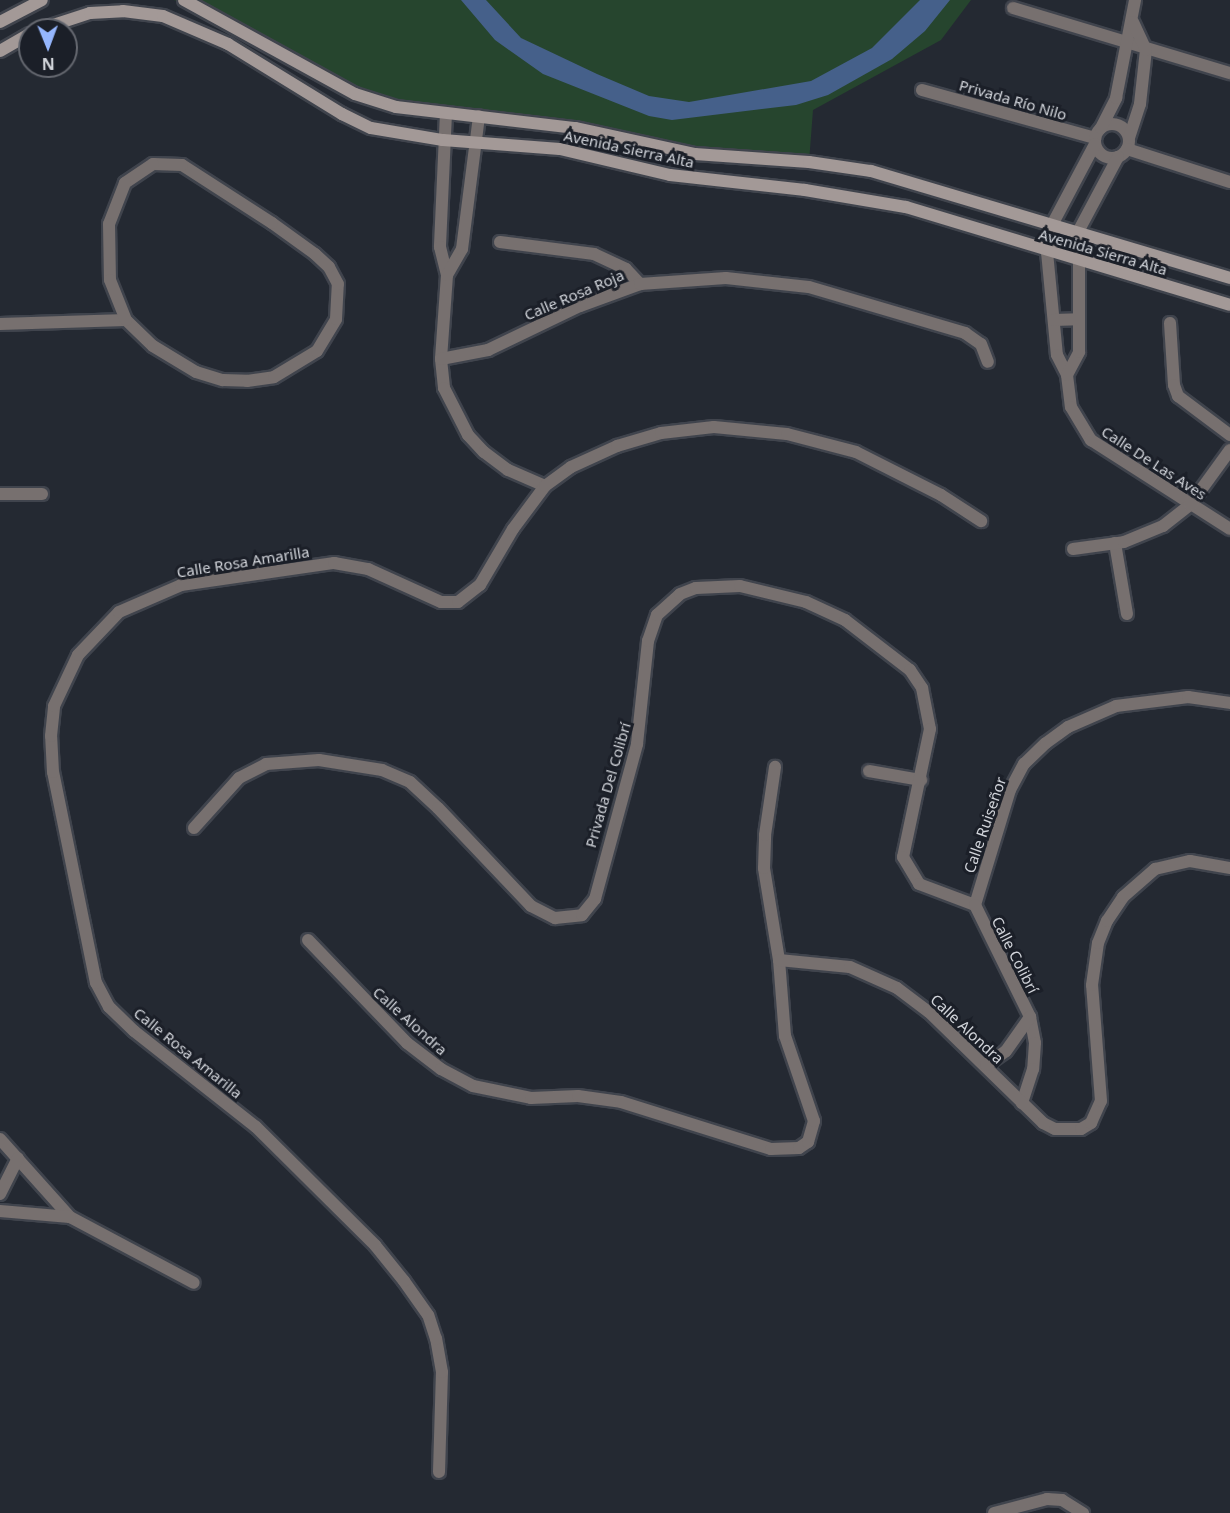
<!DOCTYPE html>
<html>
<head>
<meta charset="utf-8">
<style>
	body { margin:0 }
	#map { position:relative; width:1230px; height:1513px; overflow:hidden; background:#242932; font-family:"Noto Sans",sans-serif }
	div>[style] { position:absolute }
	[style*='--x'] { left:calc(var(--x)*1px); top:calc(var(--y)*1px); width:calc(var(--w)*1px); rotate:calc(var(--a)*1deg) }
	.green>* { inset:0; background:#26452e }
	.water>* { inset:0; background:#45608a }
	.roads { filter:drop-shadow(2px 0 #40444d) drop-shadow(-2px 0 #40444d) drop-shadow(0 2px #40444d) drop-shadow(0 -2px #40444d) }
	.street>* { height:12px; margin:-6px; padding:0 6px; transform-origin:6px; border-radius:6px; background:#77706f }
	.street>.ring { margin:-6px; padding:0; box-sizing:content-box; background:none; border:12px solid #77706f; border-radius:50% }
	.secondary>* { height:12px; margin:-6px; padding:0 6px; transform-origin:6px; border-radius:6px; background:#a39997 }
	span { translate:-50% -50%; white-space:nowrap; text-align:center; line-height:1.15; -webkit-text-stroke:6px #1b1f28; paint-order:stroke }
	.street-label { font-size:15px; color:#d1d4da }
	.north { position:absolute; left:18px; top:18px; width:60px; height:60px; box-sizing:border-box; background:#1b1f28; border:2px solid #64676f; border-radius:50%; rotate:179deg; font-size:16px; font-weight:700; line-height:24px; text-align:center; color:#d1d4da }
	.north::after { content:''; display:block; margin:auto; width:21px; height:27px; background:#95b6fd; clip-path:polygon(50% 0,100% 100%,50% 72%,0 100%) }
</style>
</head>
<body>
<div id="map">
	<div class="green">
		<i style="clip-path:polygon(174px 0,971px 0,941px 40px,813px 110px,809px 162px,752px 161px,552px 124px,396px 107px,355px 94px,229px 22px)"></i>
	</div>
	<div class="water">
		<i style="clip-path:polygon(461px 0,486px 0,521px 38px,597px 74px,649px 96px,689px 102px,811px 81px,872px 48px,920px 0,950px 0,925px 31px,892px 59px,828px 95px,796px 105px,672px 120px,649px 116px,543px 74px,495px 40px)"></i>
	</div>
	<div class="roads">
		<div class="street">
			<i style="--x:1013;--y:8;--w:227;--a:16.7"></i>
			<i style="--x:922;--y:90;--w:180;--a:15.5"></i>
			<i style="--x:446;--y:113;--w:134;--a:92.6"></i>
			<i style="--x:440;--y:247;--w:29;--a:76"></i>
			<i style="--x:447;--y:275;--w:84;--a:94.1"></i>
			<i style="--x:441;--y:359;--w:29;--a:84"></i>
			<i style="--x:444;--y:388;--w:53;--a:62.9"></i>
			<i style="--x:468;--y:435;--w:23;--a:47"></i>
			<i style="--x:484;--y:452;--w:30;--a:37"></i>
			<i style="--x:508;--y:470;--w:40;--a:23.4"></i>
			<i class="ring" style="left:1095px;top:124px;width:22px;height:22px"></i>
			<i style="--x:1101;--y:128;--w:34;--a:-63"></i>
			<i style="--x:1116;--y:98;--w:100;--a:-79"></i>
			<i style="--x:1129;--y:138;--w:36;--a:-72"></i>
			<i style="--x:1140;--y:104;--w:54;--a:-83.7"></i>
			<i style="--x:1146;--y:50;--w:31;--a:-115"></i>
			<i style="--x:1095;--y:144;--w:89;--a:118"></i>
			<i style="--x:1053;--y:223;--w:30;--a:102"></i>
			<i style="--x:1047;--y:252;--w:103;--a:84.5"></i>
			<i style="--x:1057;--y:355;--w:22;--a:63"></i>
			<i style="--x:1067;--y:375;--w:32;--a:83"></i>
			<i style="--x:1071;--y:407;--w:39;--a:59"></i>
			<i style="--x:1091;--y:440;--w:165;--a:32.6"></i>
			<i style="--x:1127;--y:149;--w:108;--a:17.8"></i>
			<i style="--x:500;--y:242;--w:95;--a:7.3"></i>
			<i style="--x:594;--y:254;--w:35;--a:25"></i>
			<i style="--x:626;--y:269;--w:21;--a:47"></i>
			<i style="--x:447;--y:275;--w:30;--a:-60"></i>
			<i style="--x:462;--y:249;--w:134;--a:-82.7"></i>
			<i style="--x:1054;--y:320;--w:24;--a:-2"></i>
			<i style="--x:1170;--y:323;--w:62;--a:86.3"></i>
			<i style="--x:1174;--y:385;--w:12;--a:70"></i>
			<i style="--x:1178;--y:396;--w:65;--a:36.9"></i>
			<i style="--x:0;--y:324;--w:126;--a:-1.8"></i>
			<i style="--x:126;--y:320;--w:37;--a:44"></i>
			<i style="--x:153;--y:346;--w:50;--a:31.2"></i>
			<i style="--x:196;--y:372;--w:28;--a:17"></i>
			<i style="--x:223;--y:380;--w:24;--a:2"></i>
			<i style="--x:247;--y:381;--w:27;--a:-8"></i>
			<i style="--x:274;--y:377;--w:50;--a:-31.2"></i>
			<i style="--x:317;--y:351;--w:37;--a:-59"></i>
			<i style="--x:336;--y:319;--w:35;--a:-87"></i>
			<i style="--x:338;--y:284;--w:19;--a:-118"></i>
			<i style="--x:329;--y:267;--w:19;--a:-137"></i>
			<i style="--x:315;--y:254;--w:53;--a:-144.2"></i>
			<i style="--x:272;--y:223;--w:107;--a:-147.2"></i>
			<i style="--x:182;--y:165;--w:29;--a:-178"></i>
			<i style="--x:153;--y:164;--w:34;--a:146"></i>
			<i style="--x:125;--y:183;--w:44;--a:111.3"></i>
			<i style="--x:109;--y:224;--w:56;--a:89"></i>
			<i style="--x:110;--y:280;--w:43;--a:68.2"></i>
			<i style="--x:441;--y:359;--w:48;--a:-10.8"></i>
			<i style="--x:488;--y:350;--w:102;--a:-25.6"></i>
			<i style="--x:580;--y:306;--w:64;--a:-20.1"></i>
			<i style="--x:640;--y:284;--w:86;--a:-4"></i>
			<i style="--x:726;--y:278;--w:83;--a:6.2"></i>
			<i style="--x:809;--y:287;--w:163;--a:16.4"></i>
			<i style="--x:965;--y:333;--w:19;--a:35"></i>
			<i style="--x:981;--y:344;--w:19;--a:69"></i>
			<i style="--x:1067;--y:375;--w:26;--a:-62"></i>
			<i style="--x:1079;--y:352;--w:122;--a:-90"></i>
			<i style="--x:1079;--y:230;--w:83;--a:-61.9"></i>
			<i style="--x:0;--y:494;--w:42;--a:0"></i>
			<i style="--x:1115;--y:543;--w:72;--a:80.4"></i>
			<i style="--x:1073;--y:549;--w:51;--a:-7.8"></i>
			<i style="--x:1124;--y:542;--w:42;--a:-22.3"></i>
			<i style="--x:1163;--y:526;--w:34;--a:-38"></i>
			<i style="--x:1190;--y:505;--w:68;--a:-54"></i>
			<i style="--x:869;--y:771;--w:53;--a:9.8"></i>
			<i style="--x:194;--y:828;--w:67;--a:-48"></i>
			<i style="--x:239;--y:778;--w:30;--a:-27"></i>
			<i style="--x:266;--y:764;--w:53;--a:-4.3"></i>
			<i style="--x:319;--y:760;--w:64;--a:9"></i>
			<i style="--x:382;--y:770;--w:30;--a:23"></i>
			<i style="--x:410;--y:782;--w:38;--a:43"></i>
			<i style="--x:438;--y:808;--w:135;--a:46.5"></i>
			<i style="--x:531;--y:906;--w:27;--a:27"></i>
			<i style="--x:555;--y:918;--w:27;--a:-6"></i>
			<i style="--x:582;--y:915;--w:21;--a:-51"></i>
			<i style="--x:595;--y:899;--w:161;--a:-74.8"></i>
			<i style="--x:637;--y:744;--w:104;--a:-83.9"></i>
			<i style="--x:648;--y:641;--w:28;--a:-71"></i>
			<i style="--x:657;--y:615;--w:31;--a:-42"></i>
			<i style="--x:680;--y:594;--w:17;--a:-21"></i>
			<i style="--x:696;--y:588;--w:44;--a:-2.6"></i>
			<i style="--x:740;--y:586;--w:68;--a:13.6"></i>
			<i style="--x:806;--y:602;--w:43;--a:24.8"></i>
			<i style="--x:845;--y:620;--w:82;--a:37.6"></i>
			<i style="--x:910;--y:670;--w:22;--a:56"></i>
			<i style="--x:922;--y:688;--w:42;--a:79"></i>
			<i style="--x:930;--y:729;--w:131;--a:101.9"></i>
			<i style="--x:903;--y:857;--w:31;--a:59"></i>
			<i style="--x:919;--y:884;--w:60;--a:20.6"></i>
			<i style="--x:975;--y:905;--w:120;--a:-73.1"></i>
			<i style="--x:1010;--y:790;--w:30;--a:-62"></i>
			<i style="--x:1024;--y:764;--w:30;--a:-44"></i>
			<i style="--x:1046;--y:743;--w:27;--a:-36"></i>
			<i style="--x:1068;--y:727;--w:52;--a:-23.6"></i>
			<i style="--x:1116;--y:706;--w:73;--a:-7.1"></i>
			<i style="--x:1188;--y:697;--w:42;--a:8.1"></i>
			<i style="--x:975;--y:905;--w:125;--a:63.8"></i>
			<i style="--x:1030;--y:1017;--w:26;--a:79"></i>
			<i style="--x:1035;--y:1043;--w:26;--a:94"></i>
			<i style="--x:1033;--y:1069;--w:36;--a:108"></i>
			<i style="--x:308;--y:940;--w:143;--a:46.1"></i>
			<i style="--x:407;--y:1043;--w:43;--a:37.4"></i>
			<i style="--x:441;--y:1069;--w:36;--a:28"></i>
			<i style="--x:473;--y:1086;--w:59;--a:11.7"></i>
			<i style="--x:531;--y:1098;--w:47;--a:-2.4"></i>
			<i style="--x:578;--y:1096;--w:43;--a:7.9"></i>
			<i style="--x:621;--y:1102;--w:157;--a:17.4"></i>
			<i style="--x:771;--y:1149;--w:28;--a:-2"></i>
			<i style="--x:799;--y:1148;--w:11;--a:-34"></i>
			<i style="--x:808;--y:1142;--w:22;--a:-74"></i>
			<i style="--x:814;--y:1121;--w:90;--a:-108.8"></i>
			<i style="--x:785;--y:1036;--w:76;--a:-94.5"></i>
			<i style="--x:779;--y:960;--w:93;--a:-99.3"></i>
			<i style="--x:764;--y:868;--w:33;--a:-88"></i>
			<i style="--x:765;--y:835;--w:69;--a:-81.6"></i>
			<i style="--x:779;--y:960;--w:71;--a:5.6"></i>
			<i style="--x:850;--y:967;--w:51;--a:24.1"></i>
			<i style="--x:897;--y:988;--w:39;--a:37"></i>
			<i style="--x:928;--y:1011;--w:161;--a:44.2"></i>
			<i style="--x:1043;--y:1123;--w:13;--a:27"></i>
			<i style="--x:1055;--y:1129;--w:26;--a:0"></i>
			<i style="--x:1081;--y:1129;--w:12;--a:-31"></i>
			<i style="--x:1091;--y:1123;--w:24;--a:-66"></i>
			<i style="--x:1101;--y:1101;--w:116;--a:-94.4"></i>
			<i style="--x:1092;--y:985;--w:42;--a:-81.9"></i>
			<i style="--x:1098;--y:943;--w:24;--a:-68"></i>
			<i style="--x:1107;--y:921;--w:29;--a:-56"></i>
			<i style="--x:1123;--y:897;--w:43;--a:-41.2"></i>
			<i style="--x:1155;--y:869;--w:36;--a:-13"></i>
			<i style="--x:1190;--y:861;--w:41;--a:9.9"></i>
			<i style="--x:986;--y:1065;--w:24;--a:-35"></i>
			<i style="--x:1006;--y:1051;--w:42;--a:-54.8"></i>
			<i style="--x:0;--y:1139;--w:105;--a:48.1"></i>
			<i style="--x:70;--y:1217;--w:140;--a:28"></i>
			<i style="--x:0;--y:1194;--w:40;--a:-63.4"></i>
			<i style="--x:0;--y:1211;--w:70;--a:4.9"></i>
			<i style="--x:439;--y:1472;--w:100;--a:-88.3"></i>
			<i style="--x:442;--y:1372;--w:34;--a:-100"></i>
			<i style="--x:436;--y:1339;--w:25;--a:-108"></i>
			<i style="--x:428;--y:1315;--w:42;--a:-125.2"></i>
			<i style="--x:404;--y:1281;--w:46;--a:-128.9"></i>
			<i style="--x:375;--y:1245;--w:168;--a:-135.2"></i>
			<i style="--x:256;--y:1127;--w:155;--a:-141.8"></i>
			<i style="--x:134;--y:1031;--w:35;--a:-136"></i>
			<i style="--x:109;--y:1007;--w:27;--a:-118"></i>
			<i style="--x:96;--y:983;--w:215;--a:-101.5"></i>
			<i style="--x:53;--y:772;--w:36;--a:-93"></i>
			<i style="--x:51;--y:736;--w:30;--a:-84"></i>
			<i style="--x:54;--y:706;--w:56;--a:-64.8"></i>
			<i style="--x:78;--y:655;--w:59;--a:-46.4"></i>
			<i style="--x:119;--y:612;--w:68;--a:-23.5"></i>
			<i style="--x:181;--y:585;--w:155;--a:-8.2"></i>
			<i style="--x:334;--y:563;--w:35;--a:10"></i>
			<i style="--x:368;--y:569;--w:80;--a:24.3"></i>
			<i style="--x:441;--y:602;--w:17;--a:0"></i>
			<i style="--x:458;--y:602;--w:28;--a:-38"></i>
			<i style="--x:480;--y:585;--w:65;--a:-59.5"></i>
			<i style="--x:513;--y:529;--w:54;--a:-53.3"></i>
			<i style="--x:545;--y:486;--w:32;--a:-36"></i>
			<i style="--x:571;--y:467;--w:51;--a:-24.5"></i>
			<i style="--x:617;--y:446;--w:46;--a:-16.5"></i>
			<i style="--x:661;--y:433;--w:53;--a:-6.5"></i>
			<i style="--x:714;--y:427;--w:73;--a:5.5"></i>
			<i style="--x:787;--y:434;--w:71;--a:14.6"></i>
			<i style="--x:856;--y:452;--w:95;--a:26.8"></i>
			<i style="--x:941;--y:495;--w:48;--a:33"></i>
			<i style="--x:994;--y:1513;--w:55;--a:-14.8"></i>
			<i style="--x:1047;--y:1499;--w:15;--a:4"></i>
			<i style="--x:1062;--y:1500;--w:25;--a:32"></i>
		</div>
		<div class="secondary">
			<i style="--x:184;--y:0;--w:195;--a:28.8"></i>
			<i style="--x:355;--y:94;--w:43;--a:17.6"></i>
			<i style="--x:396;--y:107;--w:181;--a:6.7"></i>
			<i style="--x:576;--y:128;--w:122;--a:12.3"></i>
			<i style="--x:695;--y:154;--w:114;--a:4"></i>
			<i style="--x:809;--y:162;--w:63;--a:8.3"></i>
			<i style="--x:871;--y:171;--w:375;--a:16.6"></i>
			<i style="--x:0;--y:22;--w:47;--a:-27.6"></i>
			<i style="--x:38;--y:30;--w:55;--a:-18.1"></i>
			<i style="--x:90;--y:13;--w:33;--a:-3"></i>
			<i style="--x:123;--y:11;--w:40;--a:7.1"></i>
			<i style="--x:163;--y:16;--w:71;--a:23.3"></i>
			<i style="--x:228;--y:44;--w:134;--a:31.6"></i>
			<i style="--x:342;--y:114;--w:32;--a:26"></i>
			<i style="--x:371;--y:128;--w:73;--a:9.5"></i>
			<i style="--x:443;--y:140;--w:117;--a:4.4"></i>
			<i style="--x:560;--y:149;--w:113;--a:13.3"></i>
			<i style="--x:670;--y:175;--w:136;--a:6.3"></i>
			<i style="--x:805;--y:190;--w:102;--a:9.6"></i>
			<i style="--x:906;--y:207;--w:338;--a:16.8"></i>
			<i style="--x:0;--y:51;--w:34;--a:-30"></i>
		</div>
	</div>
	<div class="street-label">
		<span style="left:1013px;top:100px;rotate:16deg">Privada Río Nilo</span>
		<span style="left:629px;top:149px;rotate:12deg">Avenida Sierra Alta</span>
		<span style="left:1103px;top:252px;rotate:16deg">Avenida Sierra Alta</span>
		<span style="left:574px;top:295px;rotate:-23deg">Calle Rosa Roja</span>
		<span style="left:1154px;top:463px;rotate:33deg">Calle De Las Aves</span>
		<span style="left:243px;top:562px;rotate:-9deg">Calle Rosa Amarilla</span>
		<span style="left:608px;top:785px;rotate:-74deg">Privada Del Colibrí</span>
		<span style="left:985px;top:825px;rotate:-71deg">Calle Ruiseñor</span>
		<span style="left:1015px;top:955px;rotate:63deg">Calle Colibrí</span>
		<span style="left:410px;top:1021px;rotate:42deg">Calle Alondra</span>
		<span style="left:967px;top:1029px;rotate:43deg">Calle Alondra</span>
		<span style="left:188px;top:1053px;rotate:39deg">Calle Rosa Amarilla</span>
	</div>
	<div class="north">N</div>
</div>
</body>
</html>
